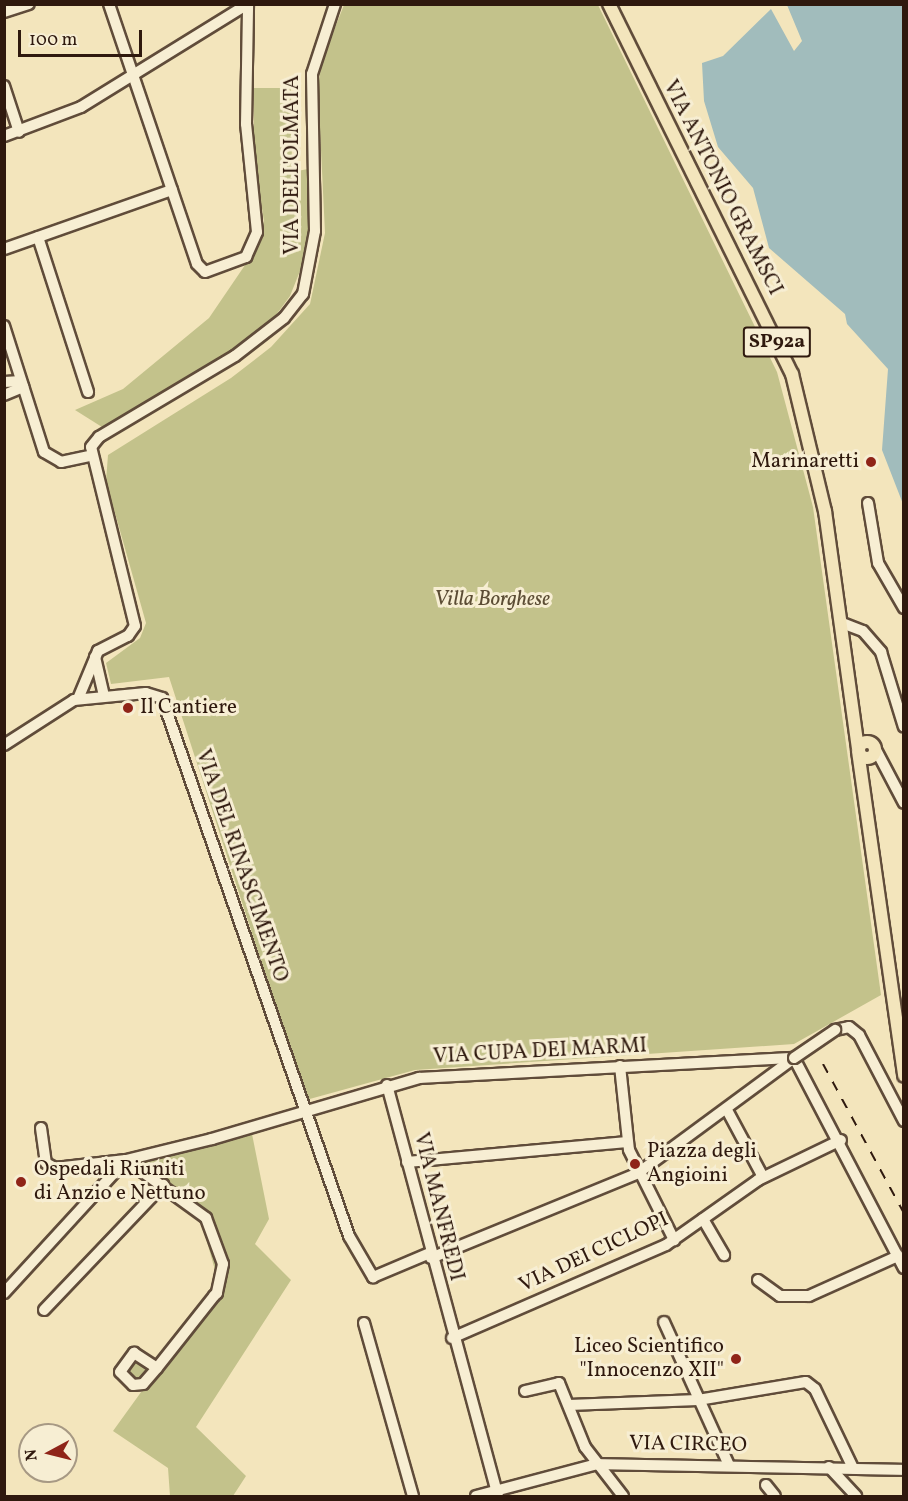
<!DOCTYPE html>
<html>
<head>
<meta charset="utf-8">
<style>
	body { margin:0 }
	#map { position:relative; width:908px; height:1501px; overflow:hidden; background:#f3e5bc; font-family:Vollkorn,serif }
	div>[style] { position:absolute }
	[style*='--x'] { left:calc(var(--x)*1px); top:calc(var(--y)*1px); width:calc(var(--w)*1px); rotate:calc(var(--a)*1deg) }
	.green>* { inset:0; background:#c3c28b }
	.water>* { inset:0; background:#a1bcbc }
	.roads { filter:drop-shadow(2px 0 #604c3a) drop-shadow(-2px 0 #604c3a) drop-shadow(0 2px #604c3a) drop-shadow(0 -2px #604c3a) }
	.minor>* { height:10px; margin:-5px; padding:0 5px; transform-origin:5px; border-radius:5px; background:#f7eed3 }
	.major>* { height:12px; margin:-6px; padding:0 6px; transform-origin:6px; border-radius:6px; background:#f3e5bc }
	.major>.ring { margin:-6px; padding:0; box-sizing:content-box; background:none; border:12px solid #f3e5bc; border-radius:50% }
	.rail>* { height:2px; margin-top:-1px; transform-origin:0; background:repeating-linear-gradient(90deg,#2f190e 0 10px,transparent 0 20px) }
	.bridges { filter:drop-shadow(2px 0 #604c3a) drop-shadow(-2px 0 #604c3a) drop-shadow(0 2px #604c3a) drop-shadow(0 -2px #604c3a) }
	.minor-bridge>* { height:10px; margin:-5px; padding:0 5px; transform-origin:5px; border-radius:5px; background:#f7eed3 }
	.dots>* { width:16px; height:16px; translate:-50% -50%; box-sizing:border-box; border:3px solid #f7eed3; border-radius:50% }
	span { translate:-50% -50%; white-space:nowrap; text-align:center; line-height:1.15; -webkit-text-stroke:6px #f7eed3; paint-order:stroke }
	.shield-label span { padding:2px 4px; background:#f7eed3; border:2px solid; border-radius:4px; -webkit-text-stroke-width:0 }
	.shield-label { font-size:20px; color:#2f190e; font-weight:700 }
	.street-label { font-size:21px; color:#2f190e }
	.poi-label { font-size:21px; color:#2f190e }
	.right { translate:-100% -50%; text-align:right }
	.left { translate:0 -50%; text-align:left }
	.park-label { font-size:21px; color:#5b4c34; font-style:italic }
	.frame { position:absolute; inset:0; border:6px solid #2f190e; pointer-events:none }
	.north { position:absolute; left:18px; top:1423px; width:60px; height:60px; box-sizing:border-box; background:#f7eed3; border:2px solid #a79984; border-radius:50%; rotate:263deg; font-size:16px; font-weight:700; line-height:24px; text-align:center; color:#2f190e }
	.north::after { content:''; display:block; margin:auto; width:21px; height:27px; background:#8f2418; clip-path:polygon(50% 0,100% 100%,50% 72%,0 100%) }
	.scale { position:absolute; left:18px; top:30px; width:124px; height:27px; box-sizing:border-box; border:3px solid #2f190e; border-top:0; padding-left:8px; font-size:18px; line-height:21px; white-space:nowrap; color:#2f190e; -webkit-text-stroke:4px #f7eed3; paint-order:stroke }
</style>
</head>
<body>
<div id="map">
	<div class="green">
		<i style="clip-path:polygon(344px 5px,598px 5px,777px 372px,813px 507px,881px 995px,794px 1044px,415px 1070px,306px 1100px,169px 677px,111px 684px,106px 663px,140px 638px,146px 623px,106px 481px,108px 455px,231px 378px,271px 347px,310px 304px,325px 233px,318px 88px,322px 60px)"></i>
		<i style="clip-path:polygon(254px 88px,291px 88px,292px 172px,308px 169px,313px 207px,304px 261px,290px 296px,268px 326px,227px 356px,102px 427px,75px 410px,123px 389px,209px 318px,258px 246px,264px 221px,254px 159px)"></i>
		<i style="clip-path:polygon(252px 1134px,269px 1219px,255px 1244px,291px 1280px,196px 1427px,246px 1476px,233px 1496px,170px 1496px,168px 1468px,113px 1431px,219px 1284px,195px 1200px,137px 1160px)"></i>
		<i style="clip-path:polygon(132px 1358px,148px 1367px,141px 1380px,125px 1373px)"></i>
	</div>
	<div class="water">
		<i style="clip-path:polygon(787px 5px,903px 5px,903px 504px,882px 450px,888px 369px,847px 324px,845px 314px,769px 248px,753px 188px,718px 147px,704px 101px,702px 63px,723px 56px,771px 9px,794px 51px,802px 41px)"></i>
	</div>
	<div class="roads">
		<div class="minor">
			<i style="--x:109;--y:4;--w:274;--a:71.3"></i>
			<i style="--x:197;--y:264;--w:11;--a:45"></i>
			<i style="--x:205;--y:272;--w:44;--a:-20.1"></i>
			<i style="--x:246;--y:257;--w:27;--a:-66"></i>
			<i style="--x:257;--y:232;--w:109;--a:-95.8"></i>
			<i style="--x:246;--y:124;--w:120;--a:-89"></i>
			<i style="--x:4;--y:12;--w:26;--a:-18"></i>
			<i style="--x:4;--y:86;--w:48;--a:71.9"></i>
			<i style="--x:4;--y:136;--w:82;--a:-20.6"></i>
			<i style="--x:81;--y:107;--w:196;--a:-31.7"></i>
			<i style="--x:38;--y:237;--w:163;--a:72.1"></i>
			<i style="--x:4;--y:249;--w:178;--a:-19.4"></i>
			<i style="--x:4;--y:326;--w:132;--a:72.4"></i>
			<i style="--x:44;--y:452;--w:20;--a:30"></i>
			<i style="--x:61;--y:462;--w:30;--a:-12"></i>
			<i style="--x:4;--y:382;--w:17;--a:-3"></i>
			<i style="--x:4;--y:395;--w:21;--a:-23"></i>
			<i style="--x:868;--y:503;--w:61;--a:80.5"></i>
			<i style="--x:878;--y:563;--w:52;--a:60"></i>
			<i style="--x:842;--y:623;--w:22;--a:21"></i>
			<i style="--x:863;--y:631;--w:28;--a:49"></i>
			<i style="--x:881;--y:652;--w:78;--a:73"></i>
			<i style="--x:95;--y:657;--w:40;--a:77"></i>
			<i style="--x:78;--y:699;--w:52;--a:-67.4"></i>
			<i style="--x:98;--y:651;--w:34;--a:-27"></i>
			<i style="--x:128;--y:636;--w:12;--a:-55"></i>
			<i style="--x:135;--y:626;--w:184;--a:-103.8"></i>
			<i style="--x:91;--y:447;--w:13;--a:-51"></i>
			<i style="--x:99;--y:437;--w:158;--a:-30.8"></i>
			<i style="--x:235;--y:356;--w:62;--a:-37.8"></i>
			<i style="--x:284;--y:318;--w:31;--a:-52"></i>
			<i style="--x:303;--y:294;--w:64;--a:-79.2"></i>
			<i style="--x:315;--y:231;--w:157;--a:-91.1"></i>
			<i style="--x:312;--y:74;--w:74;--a:-71.8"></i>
			<i style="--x:4;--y:745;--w:83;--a:-32.7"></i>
			<i style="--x:74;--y:700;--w:72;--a:-5.6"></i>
			<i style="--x:146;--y:693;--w:17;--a:17"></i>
			<i style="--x:162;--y:698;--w:570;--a:70.83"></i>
			<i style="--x:349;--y:1236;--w:48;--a:59.7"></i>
			<i style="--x:373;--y:1277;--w:62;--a:-22.8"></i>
			<i style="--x:875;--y:748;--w:62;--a:62.2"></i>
			<i style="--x:835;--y:1030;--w:14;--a:-12"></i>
			<i style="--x:849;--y:1027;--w:13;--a:39"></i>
			<i style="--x:859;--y:1035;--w:97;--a:62.4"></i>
			<i style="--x:794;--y:1058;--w:237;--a:62.4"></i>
			<i style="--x:620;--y:1066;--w:84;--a:83.9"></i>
			<i style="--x:629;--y:1150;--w:101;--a:63.4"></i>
			<i style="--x:387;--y:1085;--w:426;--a:74.9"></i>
			<i style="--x:727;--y:1110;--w:76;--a:61.8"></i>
			<i style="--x:41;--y:1128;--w:35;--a:82"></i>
			<i style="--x:46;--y:1163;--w:10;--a:29"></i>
			<i style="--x:55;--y:1168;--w:71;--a:-6.4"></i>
			<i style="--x:126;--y:1160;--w:89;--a:-13.7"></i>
			<i style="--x:212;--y:1139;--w:216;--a:-16.4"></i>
			<i style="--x:419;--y:1078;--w:376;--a:-3.1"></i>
			<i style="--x:407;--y:1162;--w:221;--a:-5.2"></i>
			<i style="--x:703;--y:1219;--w:42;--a:59.7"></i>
			<i style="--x:431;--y:1258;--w:224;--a:-22.3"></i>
			<i style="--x:638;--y:1173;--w:194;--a:-36.4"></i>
			<i style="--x:758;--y:1280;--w:27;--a:36"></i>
			<i style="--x:780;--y:1296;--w:29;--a:0"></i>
			<i style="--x:809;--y:1296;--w:98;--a:-24.2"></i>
			<i style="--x:4;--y:1293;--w:180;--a:-47.5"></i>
			<i style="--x:126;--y:1160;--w:99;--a:35.9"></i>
			<i style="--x:206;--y:1218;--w:49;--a:69.7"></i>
			<i style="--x:223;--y:1264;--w:30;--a:102"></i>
			<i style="--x:217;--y:1293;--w:4;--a:135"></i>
			<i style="--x:214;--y:1296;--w:92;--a:128.4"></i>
			<i style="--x:157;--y:1368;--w:21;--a:131"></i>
			<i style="--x:143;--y:1384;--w:10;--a:174"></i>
			<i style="--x:133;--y:1385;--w:18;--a:-135"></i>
			<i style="--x:120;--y:1372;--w:24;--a:-54"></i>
			<i style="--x:134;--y:1353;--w:27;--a:33"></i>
			<i style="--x:44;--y:1310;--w:173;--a:-46.4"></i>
			<i style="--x:664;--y:1322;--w:157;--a:65.6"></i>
			<i style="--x:364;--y:1323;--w:180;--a:74.2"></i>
			<i style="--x:452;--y:1338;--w:233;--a:-23.5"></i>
			<i style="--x:666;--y:1245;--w:113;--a:-35.2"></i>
			<i style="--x:758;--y:1180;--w:92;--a:-25.7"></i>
			<i style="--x:525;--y:1391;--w:35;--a:-13"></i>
			<i style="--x:559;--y:1383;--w:69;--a:67.9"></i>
			<i style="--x:585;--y:1447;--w:62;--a:52.2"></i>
			<i style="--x:569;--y:1405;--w:129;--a:-2.2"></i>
			<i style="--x:698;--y:1400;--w:109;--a:-9.5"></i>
			<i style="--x:806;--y:1382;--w:11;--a:38"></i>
			<i style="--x:815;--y:1389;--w:88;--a:64.3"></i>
			<i style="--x:829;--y:1467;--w:40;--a:47"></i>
			<i style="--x:766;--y:1485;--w:14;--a:51"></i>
			<i style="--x:476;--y:1496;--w:125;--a:-14.8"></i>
			<i style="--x:597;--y:1464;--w:307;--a:1.1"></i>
		</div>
		<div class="major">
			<i style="--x:609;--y:4;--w:413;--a:63.7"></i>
			<i style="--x:792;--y:374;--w:141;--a:76.5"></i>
			<i style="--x:825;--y:511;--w:239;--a:82.1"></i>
			<i class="ring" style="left:859px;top:742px;width:4px;height:4px"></i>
			<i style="--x:858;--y:751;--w:328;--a:81.9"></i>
		</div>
	</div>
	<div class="rail">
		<i style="--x:823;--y:1064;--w:170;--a:61.5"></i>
	</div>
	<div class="bridges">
		<div class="minor-bridge">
			<i style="--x:794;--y:1058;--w:50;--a:-34.3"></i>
		</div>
	</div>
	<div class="dots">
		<i style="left:871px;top:462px;background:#8f2418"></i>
		<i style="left:128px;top:708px;background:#8f2418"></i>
		<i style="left:635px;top:1164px;background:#8f2418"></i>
		<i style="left:21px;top:1182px;background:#8f2418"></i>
		<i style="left:736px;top:1359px;background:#8f2418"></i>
	</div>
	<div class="shield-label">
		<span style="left:777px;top:342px">SP92a</span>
	</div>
	<div class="street-label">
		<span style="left:293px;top:165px;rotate:-90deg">VIA DELL'OLMATA</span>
		<span style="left:722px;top:188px;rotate:63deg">VIA ANTONIO GRAMSCI</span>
		<span style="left:241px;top:866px;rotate:71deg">VIA DEL RINASCIMENTO</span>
		<span style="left:540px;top:1052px;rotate:-3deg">VIA CUPA DEI MARMI</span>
		<span style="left:438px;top:1207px;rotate:76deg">VIA MANFREDI</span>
		<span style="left:594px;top:1253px;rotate:-25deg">VIA DEI CICLOPI</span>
		<span style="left:688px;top:1445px;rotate:1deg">VIA CIRCEO</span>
	</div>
	<div class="poi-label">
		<span class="right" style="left:859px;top:462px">Marinaretti</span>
		<span class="left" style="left:140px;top:708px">Il Cantiere</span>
		<span class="left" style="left:647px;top:1164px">Piazza degli<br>Angioini</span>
		<span class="left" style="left:34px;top:1182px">Ospedali Riuniti<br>di Anzio e Nettuno</span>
		<span class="right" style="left:724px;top:1359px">Liceo Scientifico<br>"Innocenzo XII"</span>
	</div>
	<div class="park-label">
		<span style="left:492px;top:600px">Villa Borghese</span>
	</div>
	<div class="frame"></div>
	<div class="north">N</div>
	<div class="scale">100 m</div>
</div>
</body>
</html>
